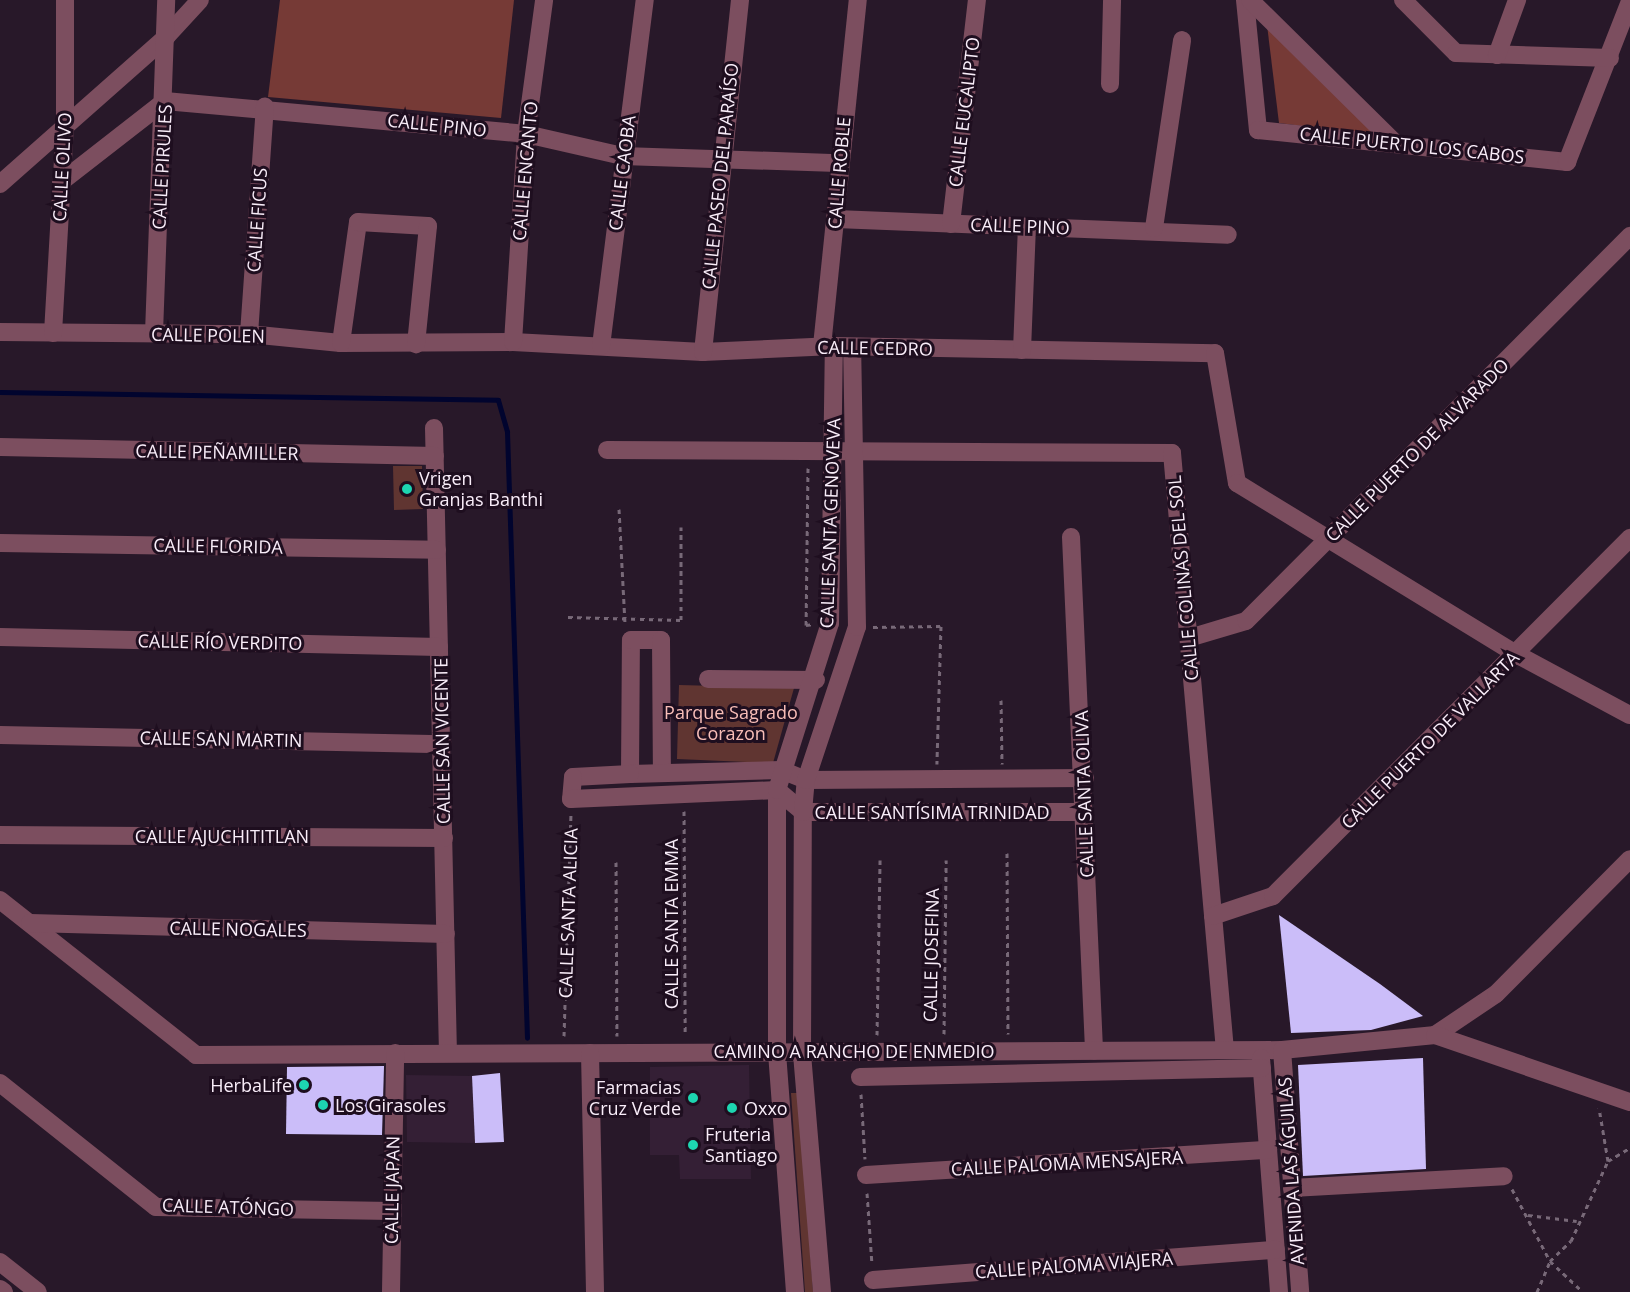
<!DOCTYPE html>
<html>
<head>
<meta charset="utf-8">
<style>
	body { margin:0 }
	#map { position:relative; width:1630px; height:1292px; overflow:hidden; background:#281829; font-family:"Open Sans",sans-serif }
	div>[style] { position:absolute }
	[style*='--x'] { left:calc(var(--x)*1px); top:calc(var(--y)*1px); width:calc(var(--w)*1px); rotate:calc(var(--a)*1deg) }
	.built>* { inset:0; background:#341f35 }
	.green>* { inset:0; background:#603531 }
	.forest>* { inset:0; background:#763a36 }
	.stream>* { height:5px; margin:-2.5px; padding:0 2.5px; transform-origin:2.5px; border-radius:2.5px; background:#01042e }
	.building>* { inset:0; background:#cbbdf9 }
	.path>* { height:3px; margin-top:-1.5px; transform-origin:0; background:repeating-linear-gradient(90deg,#786978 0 4.5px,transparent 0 9px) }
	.minor>* { height:18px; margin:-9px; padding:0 9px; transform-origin:9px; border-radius:9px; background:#7c4e5f }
	.dots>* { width:16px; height:16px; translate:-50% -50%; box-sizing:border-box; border:3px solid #1e0e1f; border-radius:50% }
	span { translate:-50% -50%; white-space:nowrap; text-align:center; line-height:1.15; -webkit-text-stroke:6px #1e0e1f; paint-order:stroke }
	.street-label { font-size:18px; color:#f9edf9 }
	.poi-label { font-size:18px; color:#f9edf9 }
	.left { translate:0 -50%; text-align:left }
	.right { translate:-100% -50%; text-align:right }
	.park-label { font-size:18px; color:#f9beb8 }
</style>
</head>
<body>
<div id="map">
	<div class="built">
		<i style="clip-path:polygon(749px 1065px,751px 1179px,680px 1179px,679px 1155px,650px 1155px,650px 1067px)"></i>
		<i style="clip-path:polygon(406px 1075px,472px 1076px,475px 1143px,407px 1142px)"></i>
	</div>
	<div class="green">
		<i style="clip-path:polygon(393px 466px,422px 466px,423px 509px,394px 510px)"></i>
		<i style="clip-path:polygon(679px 685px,794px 688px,773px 763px,677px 759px)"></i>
		<i style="clip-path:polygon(791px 1093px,799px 1093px,813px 1292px,805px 1292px)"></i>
	</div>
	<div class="forest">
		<i style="clip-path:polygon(280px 0,514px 0,501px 118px,268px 97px)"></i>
		<i style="clip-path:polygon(1267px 25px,1380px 136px,1279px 123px)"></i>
	</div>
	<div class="stream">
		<i style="--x:0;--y:392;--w:498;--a:0.9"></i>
		<i style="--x:498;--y:400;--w:33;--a:74"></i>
		<i style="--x:507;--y:432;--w:606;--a:88.11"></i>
	</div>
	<div class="building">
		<i style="clip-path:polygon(1279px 915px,1380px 984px,1423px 1016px,1371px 1030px,1291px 1033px)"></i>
		<i style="clip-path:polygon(1423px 1058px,1426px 1169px,1303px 1176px,1298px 1065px)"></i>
		<i style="clip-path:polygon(384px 1066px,382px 1135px,286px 1134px,287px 1067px)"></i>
		<i style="clip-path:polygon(500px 1073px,504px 1142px,475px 1143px,472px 1076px)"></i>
	</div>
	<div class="path">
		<i style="--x:808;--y:468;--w:157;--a:90.7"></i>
		<i style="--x:806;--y:625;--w:8;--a:-7"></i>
		<i style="--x:619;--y:509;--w:115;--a:87"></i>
		<i style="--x:568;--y:617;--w:113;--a:1.5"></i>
		<i style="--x:681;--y:620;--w:93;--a:-90"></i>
		<i style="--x:873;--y:627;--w:68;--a:-0.8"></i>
		<i style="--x:941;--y:626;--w:138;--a:91.7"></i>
		<i style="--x:1001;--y:700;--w:64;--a:89.1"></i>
		<i style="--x:684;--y:811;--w:224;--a:89.7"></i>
		<i style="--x:1007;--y:853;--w:181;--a:89.7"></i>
		<i style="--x:616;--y:862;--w:174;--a:89.7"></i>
		<i style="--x:944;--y:1034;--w:174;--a:-89.3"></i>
		<i style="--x:877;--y:1035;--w:175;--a:-89"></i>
		<i style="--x:564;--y:1036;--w:222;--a:-88.2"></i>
		<i style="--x:861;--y:1094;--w:65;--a:86.5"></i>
		<i style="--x:1608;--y:1161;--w:26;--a:-31"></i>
		<i style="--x:1512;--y:1189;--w:81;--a:62.2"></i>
		<i style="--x:1550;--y:1261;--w:45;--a:43.2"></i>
		<i style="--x:867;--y:1193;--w:71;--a:86"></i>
		<i style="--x:1528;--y:1215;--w:49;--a:7"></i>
		<i style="--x:1537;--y:1292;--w:34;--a:-67"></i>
		<i style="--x:1550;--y:1261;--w:29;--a:-44"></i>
		<i style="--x:1571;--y:1241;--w:88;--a:-65.2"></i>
		<i style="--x:1608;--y:1161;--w:54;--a:-99.6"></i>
	</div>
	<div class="minor">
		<i style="--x:1245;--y:0;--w:131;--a:84.3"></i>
		<i style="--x:1258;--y:130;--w:311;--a:5.9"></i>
		<i style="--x:1567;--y:162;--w:173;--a:-68.6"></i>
		<i style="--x:1250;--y:0;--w:204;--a:44.6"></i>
		<i style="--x:1403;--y:0;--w:75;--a:45"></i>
		<i style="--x:1456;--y:53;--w:154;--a:1.9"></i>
		<i style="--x:1497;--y:55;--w:59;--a:-70"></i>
		<i style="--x:1110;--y:84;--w:84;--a:-88.6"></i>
		<i style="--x:61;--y:182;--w:132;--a:-37.9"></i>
		<i style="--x:165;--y:101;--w:363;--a:5.2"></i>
		<i style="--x:526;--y:134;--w:99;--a:12.8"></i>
		<i style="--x:623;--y:156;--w:215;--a:1.9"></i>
		<i style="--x:0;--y:184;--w:222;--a:-41.5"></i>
		<i style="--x:166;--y:37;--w:50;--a:-47.4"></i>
		<i style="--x:836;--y:219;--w:392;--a:2.3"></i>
		<i style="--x:951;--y:224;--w:226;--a:-83.4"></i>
		<i style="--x:1154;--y:228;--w:190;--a:-81.5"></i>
		<i style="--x:0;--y:332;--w:249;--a:0.5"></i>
		<i style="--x:249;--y:334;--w:92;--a:5.6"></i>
		<i style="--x:341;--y:343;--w:172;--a:-0.3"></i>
		<i style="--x:513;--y:342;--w:190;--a:3"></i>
		<i style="--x:703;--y:352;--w:131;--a:-2.6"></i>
		<i style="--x:834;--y:346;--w:381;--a:1.1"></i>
		<i style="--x:1215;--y:353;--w:132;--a:80.4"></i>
		<i style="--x:1237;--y:483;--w:327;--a:31.5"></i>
		<i style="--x:1516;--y:654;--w:129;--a:28.2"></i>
		<i style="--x:53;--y:333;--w:208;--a:-86.7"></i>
		<i style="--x:65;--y:125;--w:125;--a:-90"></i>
		<i style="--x:154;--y:333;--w:333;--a:-87.9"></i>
		<i style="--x:249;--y:334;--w:228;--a:-86"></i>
		<i style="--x:513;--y:342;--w:208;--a:-86.4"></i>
		<i style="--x:526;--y:134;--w:135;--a:-82.3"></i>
		<i style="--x:341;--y:343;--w:122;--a:-82"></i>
		<i style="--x:358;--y:222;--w:70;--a:3.3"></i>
		<i style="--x:428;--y:226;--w:119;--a:95.8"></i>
		<i style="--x:601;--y:346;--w:349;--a:-82.8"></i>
		<i style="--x:822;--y:346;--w:348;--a:-84.1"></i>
		<i style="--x:1022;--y:350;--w:122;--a:-87.7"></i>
		<i style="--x:703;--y:352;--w:354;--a:-84"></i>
		<i style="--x:434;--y:428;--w:625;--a:88.72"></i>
		<i style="--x:0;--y:447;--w:435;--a:1.2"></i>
		<i style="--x:607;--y:450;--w:565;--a:0.3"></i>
		<i style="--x:1172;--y:453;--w:599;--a:84.93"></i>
		<i style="--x:1071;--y:537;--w:514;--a:87.43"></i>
		<i style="--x:0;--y:543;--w:437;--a:0.9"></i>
		<i style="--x:0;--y:637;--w:439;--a:1.3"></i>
		<i style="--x:1189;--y:638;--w:59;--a:-16.6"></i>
		<i style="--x:1246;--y:621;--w:544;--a:-45.07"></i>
		<i style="--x:708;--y:679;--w:108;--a:0.5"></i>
		<i style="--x:0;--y:735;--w:443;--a:1.2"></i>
		<i style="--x:630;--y:774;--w:134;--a:-89.6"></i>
		<i style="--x:631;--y:640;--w:30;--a:0"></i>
		<i style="--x:661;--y:640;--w:132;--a:89.6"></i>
		<i style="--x:1085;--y:778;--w:279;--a:179.6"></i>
		<i style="--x:806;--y:780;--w:27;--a:-158"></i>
		<i style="--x:781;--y:770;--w:151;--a:178.5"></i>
		<i style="--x:630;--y:774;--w:57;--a:177"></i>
		<i style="--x:573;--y:777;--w:22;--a:95"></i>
		<i style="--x:571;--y:799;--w:206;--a:-2.5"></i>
		<i style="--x:777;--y:790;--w:34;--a:40"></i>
		<i style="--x:803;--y:812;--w:282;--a:0"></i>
		<i style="--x:0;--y:835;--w:444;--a:0.4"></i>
		<i style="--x:0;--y:900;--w:250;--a:38.3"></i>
		<i style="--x:196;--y:1055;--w:1086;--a:-0.26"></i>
		<i style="--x:1282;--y:1050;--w:154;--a:-5.6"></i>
		<i style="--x:1435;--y:1035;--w:73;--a:-33.9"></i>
		<i style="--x:1496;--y:994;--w:190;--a:-45.2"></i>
		<i style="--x:1213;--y:916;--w:63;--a:-18.4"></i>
		<i style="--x:1273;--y:896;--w:506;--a:-45.08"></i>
		<i style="--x:30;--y:923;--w:416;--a:1.5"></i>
		<i style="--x:1435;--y:1035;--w:206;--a:19"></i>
		<i style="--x:1282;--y:1050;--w:243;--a:85.7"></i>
		<i style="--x:590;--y:1053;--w:239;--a:88.8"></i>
		<i style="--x:1261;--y:1058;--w:235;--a:85.6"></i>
		<i style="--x:860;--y:1077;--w:402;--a:-1.3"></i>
		<i style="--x:0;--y:1083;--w:199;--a:38.5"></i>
		<i style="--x:156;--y:1207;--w:236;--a:1"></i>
		<i style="--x:866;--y:1175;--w:403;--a:-3.6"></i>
		<i style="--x:1292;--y:1188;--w:212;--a:-3.2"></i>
		<i style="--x:0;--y:1262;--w:48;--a:38.3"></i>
		<i style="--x:873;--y:1280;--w:404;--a:-4.3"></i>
		<i style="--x:0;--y:1289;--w:5;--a:37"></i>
		<i style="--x:391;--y:1292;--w:239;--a:-89"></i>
		<i style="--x:795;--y:1292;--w:242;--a:-94.3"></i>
		<i style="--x:777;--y:1051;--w:261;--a:-90"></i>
		<i style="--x:777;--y:790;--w:175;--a:-72.4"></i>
		<i style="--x:830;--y:623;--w:277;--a:-89.2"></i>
		<i style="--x:822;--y:1292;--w:241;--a:-94.8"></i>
		<i style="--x:802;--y:1052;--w:240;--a:-89.8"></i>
		<i style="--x:803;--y:812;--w:32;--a:-85"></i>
		<i style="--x:806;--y:780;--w:161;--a:-71.6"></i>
		<i style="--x:857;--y:627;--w:280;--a:-91"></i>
	</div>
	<div class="dots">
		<i style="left:407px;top:489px;background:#1dd5b1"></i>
		<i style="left:304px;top:1085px;background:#1dd5b1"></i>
		<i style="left:693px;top:1098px;background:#1dd5b1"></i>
		<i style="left:323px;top:1105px;background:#1dd5b1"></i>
		<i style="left:732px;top:1108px;background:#1dd5b1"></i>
		<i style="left:693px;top:1145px;background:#1dd5b1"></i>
	</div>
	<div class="street-label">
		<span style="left:964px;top:112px;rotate:-83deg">CALLE EUCALIPTO</span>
		<span style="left:437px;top:125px;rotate:6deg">CALLE PINO</span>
		<span style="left:1412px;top:145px;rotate:6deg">CALLE PUERTO LOS CABOS</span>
		<span style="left:62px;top:167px;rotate:-87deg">CALLE OLIVO</span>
		<span style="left:162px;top:167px;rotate:-87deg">CALLE PIRULES</span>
		<span style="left:525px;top:171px;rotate:-85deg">CALLE ENCANTO</span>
		<span style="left:622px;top:173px;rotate:-83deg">CALLE CAOBA</span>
		<span style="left:839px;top:173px;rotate:-85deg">CALLE ROBLE</span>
		<span style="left:720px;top:176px;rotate:-84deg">CALLE PASEO DEL PARAÍSO</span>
		<span style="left:257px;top:220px;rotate:-86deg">CALLE FICUS</span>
		<span style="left:1020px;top:226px;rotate:2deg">CALLE PINO</span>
		<span style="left:208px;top:335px;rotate:1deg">CALLE POLEN</span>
		<span style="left:875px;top:348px;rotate:1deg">CALLE CEDRO</span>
		<span style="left:1417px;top:450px;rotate:-45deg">CALLE PUERTO DE ALVARADO</span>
		<span style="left:217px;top:452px;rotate:1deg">CALLE PEÑAMILLER</span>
		<span style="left:830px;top:523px;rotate:-88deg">CALLE SANTA GENOVEVA</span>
		<span style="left:218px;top:546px;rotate:1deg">CALLE FLORIDA</span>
		<span style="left:1183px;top:578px;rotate:-95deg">CALLE COLINAS DEL SOL</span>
		<span style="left:220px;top:642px;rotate:1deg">CALLE RÍO VERDITO</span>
		<span style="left:221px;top:739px;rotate:1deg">CALLE SAN MARTIN</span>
		<span style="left:1430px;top:740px;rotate:-45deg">CALLE PUERTO DE VALLARTA</span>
		<span style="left:442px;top:741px;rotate:-91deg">CALLE SAN VICENTE</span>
		<span style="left:1084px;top:794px;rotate:-92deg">CALLE SANTA OLIVA</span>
		<span style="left:932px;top:812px">CALLE SANTÍSIMA TRINIDAD</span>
		<span style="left:222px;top:836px">CALLE AJUCHITITLAN</span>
		<span style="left:568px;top:913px;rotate:-88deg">CALLE SANTA ALICIA</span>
		<span style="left:671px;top:924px;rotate:-90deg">CALLE SANTA EMMA</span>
		<span style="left:238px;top:929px;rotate:1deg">CALLE NOGALES</span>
		<span style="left:931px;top:955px;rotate:-89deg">CALLE JOSEFINA</span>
		<span style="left:854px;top:1051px">CAMINO A RANCHO DE ENMEDIO</span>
		<span style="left:1067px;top:1163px;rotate:-3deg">CALLE PALOMA MENSAJERA</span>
		<span style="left:1291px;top:1171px;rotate:-94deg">AVENIDA LAS ÁGUILAS</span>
		<span style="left:392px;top:1190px;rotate:-89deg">CALLE JAPAN</span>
		<span style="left:228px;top:1207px;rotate:2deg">CALLE ATÓNGO</span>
		<span style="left:1074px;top:1265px;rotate:-4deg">CALLE PALOMA VIAJERA</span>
	</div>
	<div class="poi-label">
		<span class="left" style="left:419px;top:489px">Vrigen<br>Granjas Banthi</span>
		<span class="right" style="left:292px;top:1085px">HerbaLife</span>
		<span class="right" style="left:681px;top:1098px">Farmacias<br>Cruz Verde</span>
		<span class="left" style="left:335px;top:1105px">Los Girasoles</span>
		<span class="left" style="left:744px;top:1108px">Oxxo</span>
		<span class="left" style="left:705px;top:1145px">Fruteria<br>Santiago</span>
	</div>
	<div class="park-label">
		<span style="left:731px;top:723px">Parque Sagrado<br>Corazon</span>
	</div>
</div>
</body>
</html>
